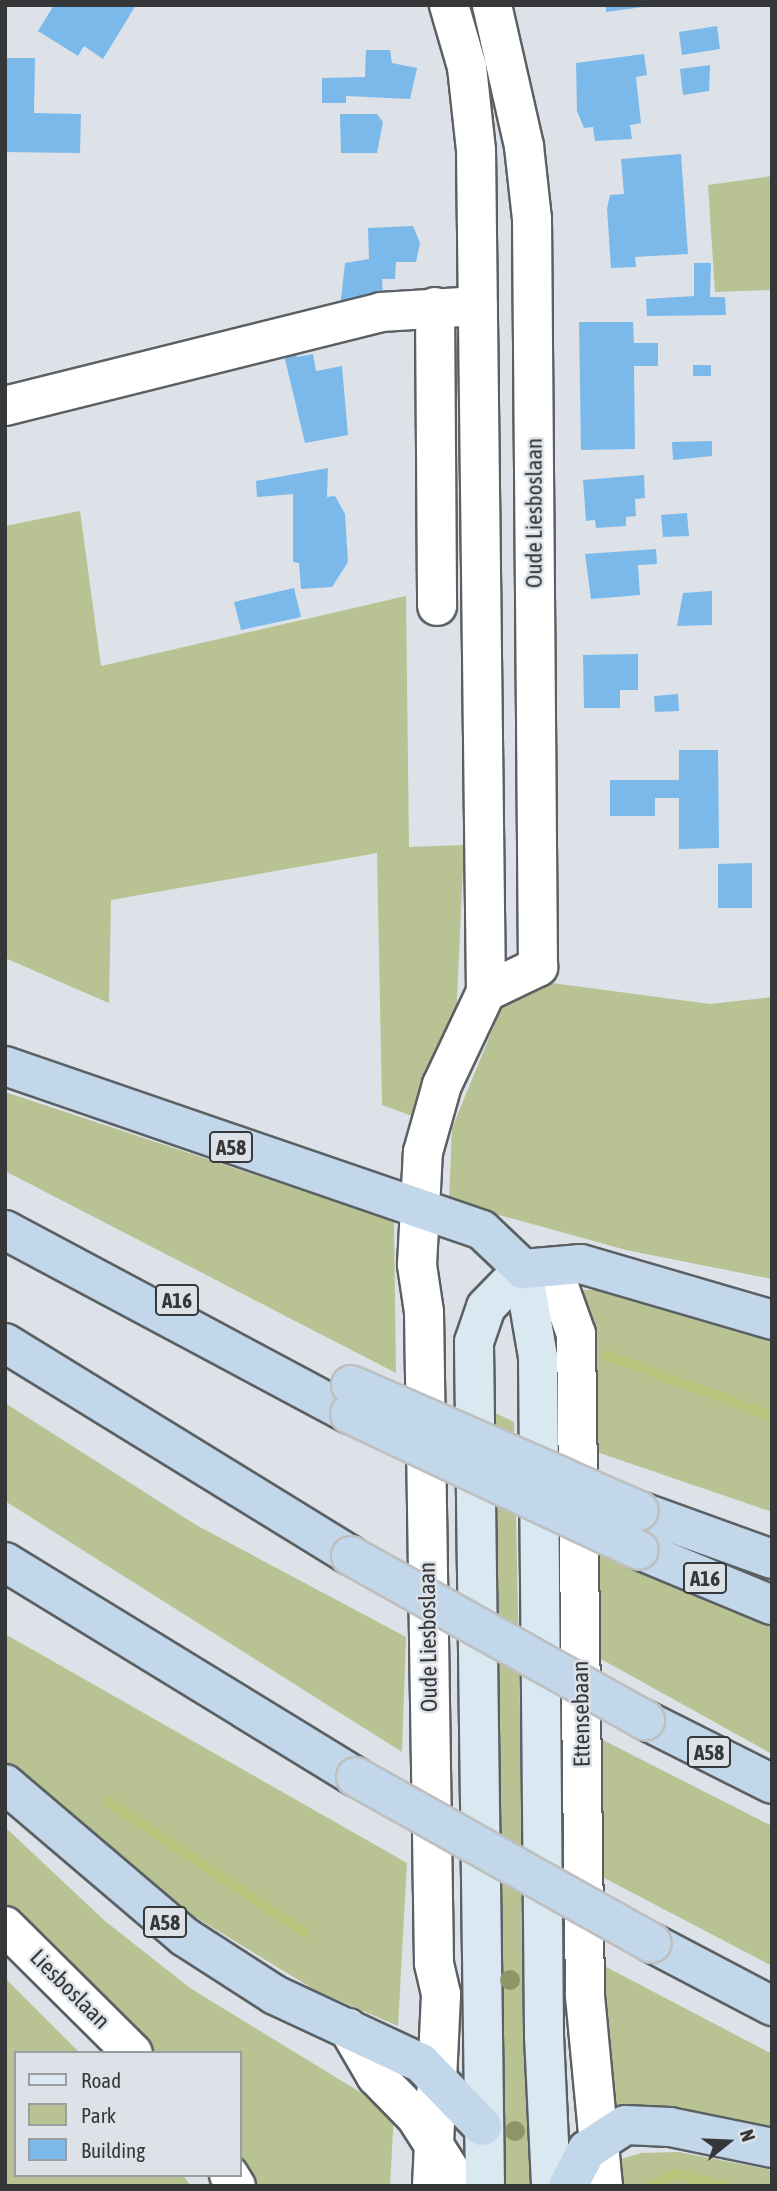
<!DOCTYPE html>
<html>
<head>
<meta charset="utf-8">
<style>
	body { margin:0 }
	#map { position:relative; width:777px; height:2191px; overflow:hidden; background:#dce2e7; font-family:"Asap Condensed",sans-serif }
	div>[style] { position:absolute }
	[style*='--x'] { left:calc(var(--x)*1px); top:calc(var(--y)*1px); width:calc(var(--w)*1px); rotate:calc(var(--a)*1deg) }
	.green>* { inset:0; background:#b9c292 }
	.stream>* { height:10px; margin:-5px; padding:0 5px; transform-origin:5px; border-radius:5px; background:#b8c47c }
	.building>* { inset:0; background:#7cb9eb }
	.roads { filter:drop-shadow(2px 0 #5b6064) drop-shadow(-2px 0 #5b6064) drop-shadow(0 2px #5b6064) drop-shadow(0 -2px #5b6064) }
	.minor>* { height:38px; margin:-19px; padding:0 19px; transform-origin:19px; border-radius:19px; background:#fff }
	.major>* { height:38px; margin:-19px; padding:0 19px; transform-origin:19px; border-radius:19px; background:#dae8f2 }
	.highway>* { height:38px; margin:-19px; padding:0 19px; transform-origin:19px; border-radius:19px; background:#c2d8ea }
	.bridges { filter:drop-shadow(2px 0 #bebfc0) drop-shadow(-2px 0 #bebfc0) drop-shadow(0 2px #bebfc0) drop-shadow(0 -2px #bebfc0) }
	.highway-bridge>* { height:38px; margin:-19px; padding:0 19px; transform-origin:19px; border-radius:19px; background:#c2d8ea }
	.trees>* { width:20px; height:20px; margin:-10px; border-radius:50%; background:#8e9668 }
	span { translate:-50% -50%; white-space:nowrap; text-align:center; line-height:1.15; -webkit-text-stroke:5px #dce2e7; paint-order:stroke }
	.shield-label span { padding:2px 5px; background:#dce2e7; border:2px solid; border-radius:5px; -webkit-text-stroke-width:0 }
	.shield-label { font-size:21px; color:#353739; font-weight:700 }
	.street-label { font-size:23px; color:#353739 }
	.frame { position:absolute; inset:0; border:7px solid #353739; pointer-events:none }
	.legend { position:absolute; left:14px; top:2051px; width:228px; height:126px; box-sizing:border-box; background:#dce2e7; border:2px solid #999ea1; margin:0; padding:9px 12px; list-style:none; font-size:21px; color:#353739 }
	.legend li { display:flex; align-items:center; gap:14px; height:35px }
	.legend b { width:35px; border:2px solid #999ea1 }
	.north { position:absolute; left:693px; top:2107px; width:70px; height:70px; -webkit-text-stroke:5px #dce2e7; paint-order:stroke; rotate:72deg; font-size:19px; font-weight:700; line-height:28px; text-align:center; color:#353739 }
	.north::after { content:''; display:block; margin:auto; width:24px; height:32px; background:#353739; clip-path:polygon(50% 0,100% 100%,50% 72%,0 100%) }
</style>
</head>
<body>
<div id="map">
	<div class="green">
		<i style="clip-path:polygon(772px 176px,772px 290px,715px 292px,708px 185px)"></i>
		<i style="clip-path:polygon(80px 511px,101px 666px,406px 596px,409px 847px,464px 845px,456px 1021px,415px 1117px,382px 1105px,377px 853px,111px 900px,109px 1003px,5px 958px,5px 526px)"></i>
		<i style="clip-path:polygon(552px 983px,710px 1004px,772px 997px,772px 1279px,626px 1250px,449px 1201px,452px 1128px,503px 1004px)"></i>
		<i style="clip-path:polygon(5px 1092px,394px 1221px,396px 1373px,5px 1171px)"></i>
		<i style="clip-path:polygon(579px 1290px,609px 1290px,772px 1334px,772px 1512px,588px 1449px)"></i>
		<i style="clip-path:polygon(5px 1403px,196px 1525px,406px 1637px,402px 1752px,5px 1501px)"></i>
		<i style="clip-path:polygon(489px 1410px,514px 1422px,530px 2186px,504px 2186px)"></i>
		<i style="clip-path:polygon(589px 1550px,772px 1626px,772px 1754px,592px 1654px)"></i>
		<i style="clip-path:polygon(5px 1634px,407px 1863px,398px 2026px,315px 1990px,167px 1900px,5px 1761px)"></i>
		<i style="clip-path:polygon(593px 1735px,772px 1826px,772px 1966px,591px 1871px)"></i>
		<i style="clip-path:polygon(5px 1827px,105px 1921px,190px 1988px,394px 2113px,390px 2186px,258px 2186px,240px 2158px,240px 2053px,153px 2053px,5px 1901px)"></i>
		<i style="clip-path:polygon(593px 1960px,772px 2054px,772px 2132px,602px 2111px)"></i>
		<i style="clip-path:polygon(5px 1978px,80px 2053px,16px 2053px,16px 2175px,183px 2175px,191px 2186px,5px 2186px)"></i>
		<i style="clip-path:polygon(679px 2152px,772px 2170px,772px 2186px,615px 2186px,612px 2162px,641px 2153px)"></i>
	</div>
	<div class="stream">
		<i style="--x:606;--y:1355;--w:177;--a:20.2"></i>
		<i style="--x:108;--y:1801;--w:237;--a:33.8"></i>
		<i style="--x:650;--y:2186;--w:28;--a:-26"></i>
		<i style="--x:675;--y:2174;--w:52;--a:13.2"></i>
	</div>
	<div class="building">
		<i style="clip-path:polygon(54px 5px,136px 5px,103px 59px,84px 46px,78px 56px,38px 31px)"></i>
		<i style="clip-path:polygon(606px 5px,643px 5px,643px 7px,606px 12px)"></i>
		<i style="clip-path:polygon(717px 26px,720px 49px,682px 55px,679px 32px)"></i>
		<i style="clip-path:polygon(366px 50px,390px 50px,392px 63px,417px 68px,410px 99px,346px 96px,346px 103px,322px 103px,322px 78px,365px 77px)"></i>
		<i style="clip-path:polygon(644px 54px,647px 75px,636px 77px,641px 123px,630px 125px,632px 139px,595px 141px,593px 127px,584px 128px,577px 111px,576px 63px)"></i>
		<i style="clip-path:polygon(5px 58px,35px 58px,34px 113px,81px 114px,80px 153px,5px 152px)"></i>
		<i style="clip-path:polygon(710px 65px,709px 91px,683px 95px,680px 69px)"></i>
		<i style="clip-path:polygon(340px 114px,377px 114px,383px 122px,377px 153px,341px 153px)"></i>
		<i style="clip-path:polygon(681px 154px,688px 254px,635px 257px,636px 267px,611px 268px,607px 209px,610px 195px,624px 194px,621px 159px)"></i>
		<i style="clip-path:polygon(413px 226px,420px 243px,416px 262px,396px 262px,395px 279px,382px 279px,383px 299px,340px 308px,345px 263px,369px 259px,368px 228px)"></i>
		<i style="clip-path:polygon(694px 263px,711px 263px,710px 297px,725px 297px,726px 315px,647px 316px,646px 299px,694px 296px)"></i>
		<i style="clip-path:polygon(579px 322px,633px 322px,634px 343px,658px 343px,658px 366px,634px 366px,635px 449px,581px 450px)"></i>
		<i style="clip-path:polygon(295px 344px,297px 357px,313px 354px,316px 371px,342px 366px,348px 435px,305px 443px,282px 347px)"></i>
		<i style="clip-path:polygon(693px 365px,711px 365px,711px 376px,693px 376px)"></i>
		<i style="clip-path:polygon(712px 441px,712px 456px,673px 460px,672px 442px)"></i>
		<i style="clip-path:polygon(328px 468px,327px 497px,335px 496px,345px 514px,348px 562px,332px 587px,301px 589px,299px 563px,293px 562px,293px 494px,257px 497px,256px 481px)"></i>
		<i style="clip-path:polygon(644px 475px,645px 498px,635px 499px,636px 516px,626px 517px,626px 526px,596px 528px,595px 520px,586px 521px,583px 480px)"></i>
		<i style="clip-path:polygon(687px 513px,689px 536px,663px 537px,661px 515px)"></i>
		<i style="clip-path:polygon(656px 549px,657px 564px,638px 565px,640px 595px,591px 599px,585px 554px)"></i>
		<i style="clip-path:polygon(294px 588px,301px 617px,241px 630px,234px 602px)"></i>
		<i style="clip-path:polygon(712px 591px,712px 625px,677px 626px,683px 593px)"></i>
		<i style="clip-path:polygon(638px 654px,638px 690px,620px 690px,620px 708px,584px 708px,583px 655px)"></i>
		<i style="clip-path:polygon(678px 694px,679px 711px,655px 712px,654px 696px)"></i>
		<i style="clip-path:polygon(679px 750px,718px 750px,719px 848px,679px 849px,679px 798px,655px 798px,655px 816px,610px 816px,610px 780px,679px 780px)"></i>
		<i style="clip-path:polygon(752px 863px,752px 908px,718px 908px,718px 864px)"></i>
	</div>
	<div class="roads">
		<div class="minor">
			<i style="--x:435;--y:307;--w:299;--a:89.6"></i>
			<i style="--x:5;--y:406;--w:388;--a:-14"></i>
			<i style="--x:381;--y:312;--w:97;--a:-3.5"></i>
			<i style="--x:486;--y:992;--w:58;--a:-25.7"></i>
			<i style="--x:538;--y:967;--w:748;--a:-90.46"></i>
			<i style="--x:532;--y:219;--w:73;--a:-96.3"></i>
			<i style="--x:524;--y:146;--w:145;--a:-102.8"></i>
			<i style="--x:523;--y:1269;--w:36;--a:19"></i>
			<i style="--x:557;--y:1281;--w:56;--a:70.3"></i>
			<i style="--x:576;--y:1334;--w:662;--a:89.22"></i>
			<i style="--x:585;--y:1996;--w:191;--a:84.6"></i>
			<i style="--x:5;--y:1926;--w:180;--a:44.8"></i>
			<i style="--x:348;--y:2028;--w:56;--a:59.7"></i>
			<i style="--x:376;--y:2076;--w:57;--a:45.7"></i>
			<i style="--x:416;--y:2117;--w:82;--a:57.5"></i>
			<i style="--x:229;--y:2175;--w:13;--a:58"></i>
			<i style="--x:432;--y:2186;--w:192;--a:-87.3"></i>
			<i style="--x:441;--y:1994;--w:32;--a:-103"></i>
			<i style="--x:434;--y:1963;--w:651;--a:-90.88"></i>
			<i style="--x:424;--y:1312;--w:48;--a:-98.5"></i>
			<i style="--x:417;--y:1265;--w:113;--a:-87"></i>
			<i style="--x:423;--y:1152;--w:70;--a:-74.2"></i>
			<i style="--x:442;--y:1085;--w:103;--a:-64.7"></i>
			<i style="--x:486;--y:992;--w:842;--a:-90.68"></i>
			<i style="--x:476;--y:150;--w:83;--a:-96.2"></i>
			<i style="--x:467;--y:67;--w:65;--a:-106.2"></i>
		</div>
		<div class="major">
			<i style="--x:485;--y:2186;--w:844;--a:-90.75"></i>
			<i style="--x:474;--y:1342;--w:37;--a:-71"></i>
			<i style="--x:486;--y:1307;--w:53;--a:-45.8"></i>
			<i style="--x:523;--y:1269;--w:89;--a:80.3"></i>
			<i style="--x:538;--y:1357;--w:679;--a:89.49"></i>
			<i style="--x:544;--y:2036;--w:150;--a:87.3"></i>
		</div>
		<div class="highway">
			<i style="--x:5;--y:1066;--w:504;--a:18.97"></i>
			<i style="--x:482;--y:1230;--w:57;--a:43.6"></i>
			<i style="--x:523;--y:1269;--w:58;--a:-4.9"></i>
			<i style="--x:581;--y:1264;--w:199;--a:16.3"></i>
			<i style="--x:5;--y:1230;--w:391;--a:28.1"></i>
			<i style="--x:5;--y:1343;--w:406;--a:31.6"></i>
			<i style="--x:639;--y:1511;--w:141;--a:19.8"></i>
			<i style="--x:639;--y:1550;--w:144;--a:22.5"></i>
			<i style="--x:5;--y:1562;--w:412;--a:31.5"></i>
			<i style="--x:645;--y:1720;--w:142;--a:26.7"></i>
			<i style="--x:5;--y:1784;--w:236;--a:40.4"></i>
			<i style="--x:185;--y:1937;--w:107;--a:32.8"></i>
			<i style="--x:275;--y:1995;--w:161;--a:25"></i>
			<i style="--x:421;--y:2063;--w:88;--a:45.9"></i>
			<i style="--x:652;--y:1943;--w:136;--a:27.7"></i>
			<i style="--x:568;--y:2186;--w:41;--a:-62.2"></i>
			<i style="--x:587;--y:2150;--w:45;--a:-33.3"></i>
			<i style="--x:625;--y:2125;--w:45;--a:2.5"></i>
			<i style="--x:670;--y:2127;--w:104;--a:11.6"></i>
		</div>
	</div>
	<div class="bridges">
		<div class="highway-bridge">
			<i style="--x:351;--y:1385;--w:314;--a:23.6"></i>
			<i style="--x:350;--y:1414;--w:319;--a:25.2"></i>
			<i style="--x:351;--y:1556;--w:337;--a:29.2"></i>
			<i style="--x:356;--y:1777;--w:339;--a:29.3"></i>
		</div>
	</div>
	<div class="trees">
		<i style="left:510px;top:1980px"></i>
		<i style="left:515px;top:2131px"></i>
	</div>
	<div class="shield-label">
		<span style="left:231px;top:1147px">A58</span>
		<span style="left:177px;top:1300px">A16</span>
		<span style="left:705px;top:1578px">A16</span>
		<span style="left:709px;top:1752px">A58</span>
		<span style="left:165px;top:1922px">A58</span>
	</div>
	<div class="street-label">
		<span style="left:534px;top:513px;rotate:-90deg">Oude Liesboslaan</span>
		<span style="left:428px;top:1637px;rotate:-91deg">Oude Liesboslaan</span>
		<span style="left:581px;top:1714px;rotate:-91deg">Ettensebaan</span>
		<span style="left:70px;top:1989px;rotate:45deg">Liesboslaan</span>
	</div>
	<div class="frame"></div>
	<ul class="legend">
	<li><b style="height:9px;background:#dae8f2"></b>Road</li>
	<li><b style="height:19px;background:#b9c292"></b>Park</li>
	<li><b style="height:19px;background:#7cb9eb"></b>Building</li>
	</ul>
	<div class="north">N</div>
</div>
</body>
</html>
